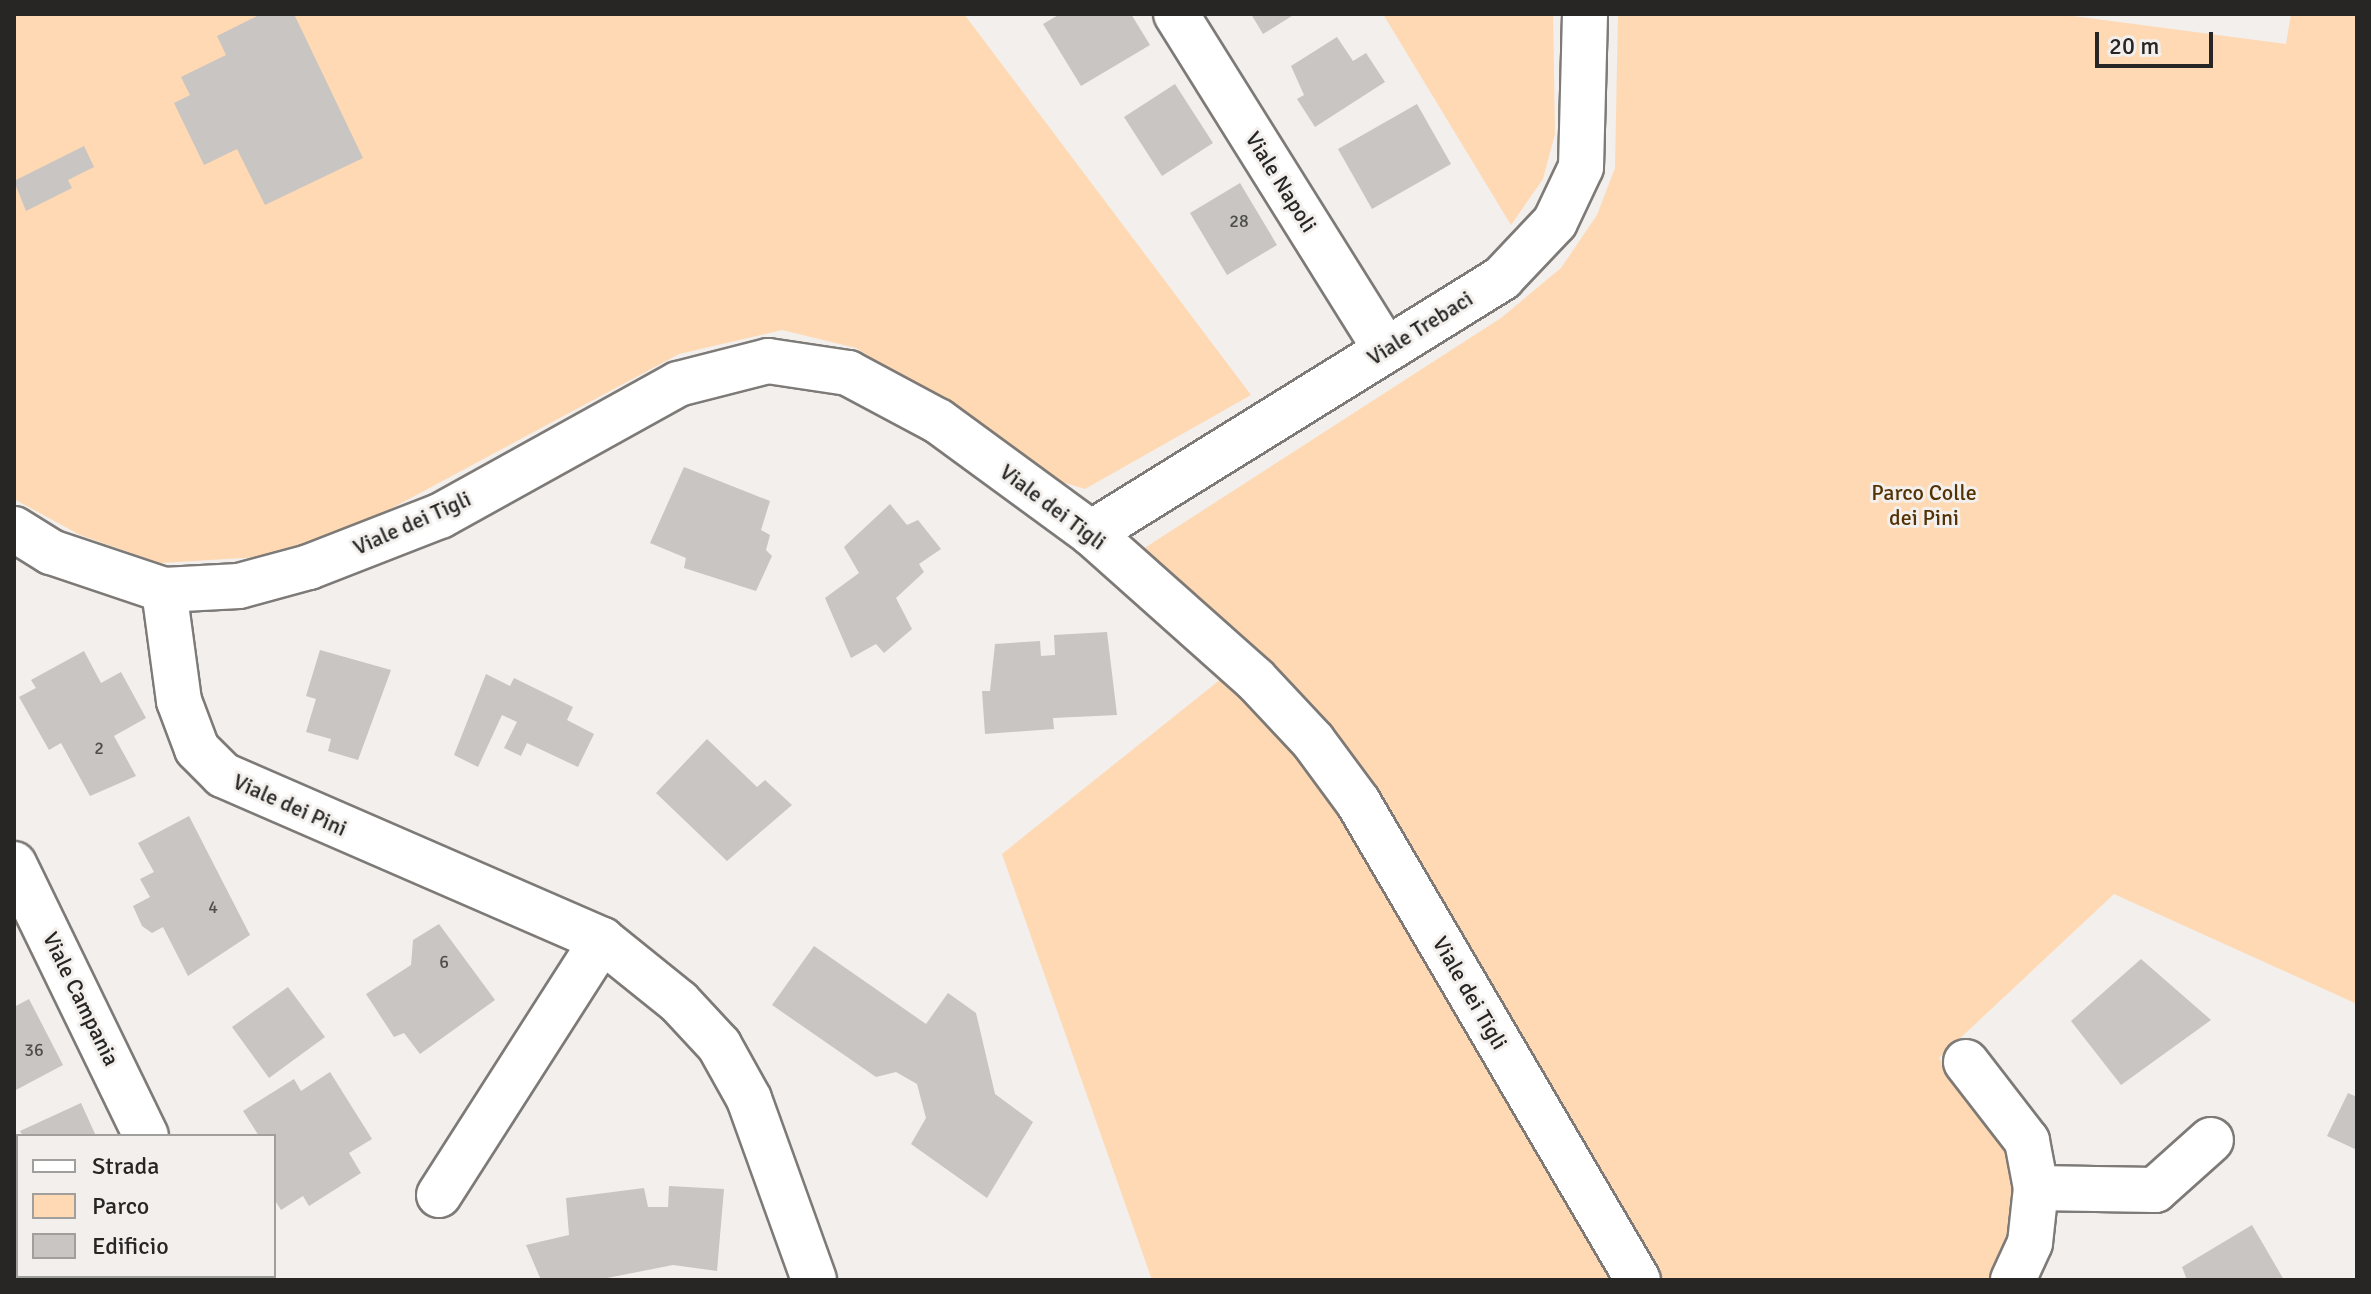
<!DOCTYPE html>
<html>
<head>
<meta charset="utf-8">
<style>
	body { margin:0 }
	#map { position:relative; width:2371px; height:1294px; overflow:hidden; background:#f2efec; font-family:Signika,sans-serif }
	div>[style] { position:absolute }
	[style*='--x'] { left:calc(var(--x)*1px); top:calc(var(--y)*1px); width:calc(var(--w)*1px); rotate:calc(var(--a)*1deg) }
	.green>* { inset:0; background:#fed9b3 }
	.building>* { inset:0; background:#c8c5c2 }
	.roads { filter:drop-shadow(2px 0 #7d7a77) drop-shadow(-2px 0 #7d7a77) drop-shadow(0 2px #7d7a77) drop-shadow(0 -2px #7d7a77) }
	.minor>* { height:44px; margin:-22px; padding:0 22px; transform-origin:22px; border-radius:22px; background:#fff }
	span { translate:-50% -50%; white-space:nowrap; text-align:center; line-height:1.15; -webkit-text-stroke:6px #f2efec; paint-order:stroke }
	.number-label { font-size:18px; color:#4f4e4c }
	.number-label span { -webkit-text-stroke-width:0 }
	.street-label { font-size:22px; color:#272625 }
	.park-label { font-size:22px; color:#533205 }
	.frame { position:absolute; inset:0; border:16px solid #272625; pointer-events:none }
	.legend { position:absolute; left:16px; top:1134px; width:260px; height:144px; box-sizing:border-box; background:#f2efec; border:2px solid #a19f9c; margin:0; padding:10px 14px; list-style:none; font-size:24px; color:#272625 }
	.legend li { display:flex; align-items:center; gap:16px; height:40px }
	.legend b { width:40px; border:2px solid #a19f9c }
	.scale { position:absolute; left:2095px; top:32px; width:118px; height:36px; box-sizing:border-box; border:4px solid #272625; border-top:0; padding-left:10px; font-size:24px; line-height:28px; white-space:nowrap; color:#272625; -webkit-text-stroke:6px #f2efec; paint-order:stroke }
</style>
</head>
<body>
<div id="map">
	<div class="green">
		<i style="clip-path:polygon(14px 14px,964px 14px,1251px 395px,1085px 489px,1056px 480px,856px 348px,782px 330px,679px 354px,353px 529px,279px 556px,160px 563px,80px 535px,14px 499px)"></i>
		<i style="clip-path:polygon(1383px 14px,1553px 14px,1555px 134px,1543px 179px,1511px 225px)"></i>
		<i style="clip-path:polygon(1618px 14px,2058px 14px,2286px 44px,2291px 14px,2357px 14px,2357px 1004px,2114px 894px,1939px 1058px,2010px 1147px,2018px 1189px,2012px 1238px,1994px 1280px,1658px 1280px,1268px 666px,1143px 549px,1501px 318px,1561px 268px,1597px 215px,1615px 168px)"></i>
		<i style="clip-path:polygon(1221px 679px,1245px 689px,1346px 810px,1620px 1280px,1152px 1280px,1002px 854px)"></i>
	</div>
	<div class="building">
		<i style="clip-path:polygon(261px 14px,294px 14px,363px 158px,265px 205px,237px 149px,204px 165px,174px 103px,190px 95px,181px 77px,226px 55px,217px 36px)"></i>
		<i style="clip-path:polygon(1060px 14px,1131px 14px,1150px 45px,1081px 86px,1043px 24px)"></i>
		<i style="clip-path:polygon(1251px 14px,1295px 14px,1263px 34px)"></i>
		<i style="clip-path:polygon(1337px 37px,1353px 61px,1366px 53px,1385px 82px,1315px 127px,1297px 99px,1304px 95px,1291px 66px)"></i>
		<i style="clip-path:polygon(1175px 84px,1213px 143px,1162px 176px,1124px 117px)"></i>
		<i style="clip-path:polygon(1417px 104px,1451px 164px,1372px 209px,1338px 149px)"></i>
		<i style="clip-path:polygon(84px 146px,94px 167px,68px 180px,72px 188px,26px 211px,14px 181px)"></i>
		<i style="clip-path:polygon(1240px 183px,1277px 245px,1227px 275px,1190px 213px)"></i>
		<i style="clip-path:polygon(684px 467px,770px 501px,761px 530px,770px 535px,766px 550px,772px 556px,756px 591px,684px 568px,686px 558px,650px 543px)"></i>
		<i style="clip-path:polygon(890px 504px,907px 525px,918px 520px,941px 549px,919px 564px,924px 572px,896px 598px,912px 629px,884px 653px,876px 644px,851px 658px,825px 598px,859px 573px,844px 547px)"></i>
		<i style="clip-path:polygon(1107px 632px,1117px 715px,1053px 718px,1054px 729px,985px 734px,982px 691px,990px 691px,995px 644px,1040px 641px,1041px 656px,1055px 655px,1054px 635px)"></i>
		<i style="clip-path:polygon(320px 650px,391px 670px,358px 760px,328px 751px,331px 739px,306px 732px,316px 699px,306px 696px)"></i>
		<i style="clip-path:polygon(84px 651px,101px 683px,121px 672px,146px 718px,114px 736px,136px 776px,90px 796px,61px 743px,49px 750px,19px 697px,36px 688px,31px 680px)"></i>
		<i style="clip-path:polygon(486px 674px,510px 686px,514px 678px,573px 707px,567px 720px,594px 734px,578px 767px,527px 743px,521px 756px,504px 748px,517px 722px,502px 715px,478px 767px,454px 755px)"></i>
		<i style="clip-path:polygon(707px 739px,757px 787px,765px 780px,792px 805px,727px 861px,656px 793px)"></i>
		<i style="clip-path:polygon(189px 816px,250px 935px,188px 976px,163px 927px,152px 933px,142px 926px,133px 906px,150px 897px,140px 879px,154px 872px,138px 843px)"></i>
		<i style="clip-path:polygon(439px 924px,495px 1000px,420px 1054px,404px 1033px,394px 1037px,366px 994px,411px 965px,413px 940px)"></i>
		<i style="clip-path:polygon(814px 946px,926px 1024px,948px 993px,976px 1013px,995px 1094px,1033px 1122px,987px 1198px,911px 1144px,926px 1118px,917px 1084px,896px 1072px,876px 1077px,772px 1005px)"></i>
		<i style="clip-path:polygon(2141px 959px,2211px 1020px,2121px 1085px,2071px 1021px)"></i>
		<i style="clip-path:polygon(288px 987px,325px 1037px,269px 1078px,232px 1027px)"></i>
		<i style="clip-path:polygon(29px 999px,63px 1065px,14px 1091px,14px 1007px)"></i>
		<i style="clip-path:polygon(330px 1072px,372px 1139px,349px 1153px,361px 1173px,309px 1206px,303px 1196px,281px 1210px,274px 1199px,274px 1136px,259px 1136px,243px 1111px,294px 1079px,301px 1091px)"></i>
		<i style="clip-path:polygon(2348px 1093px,2357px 1097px,2357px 1150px,2327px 1136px)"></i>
		<i style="clip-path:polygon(81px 1103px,96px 1136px,23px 1136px,20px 1131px)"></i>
		<i style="clip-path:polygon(669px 1186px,724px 1189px,717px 1271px,673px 1265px,597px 1280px,541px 1280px,526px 1245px,569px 1235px,566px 1198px,644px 1188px,648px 1207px,668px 1207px)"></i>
		<i style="clip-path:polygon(2252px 1225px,2284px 1280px,2187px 1280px,2182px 1267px)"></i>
		<i style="clip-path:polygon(71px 1276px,162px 1276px,164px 1280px,72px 1280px)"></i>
	</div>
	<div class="roads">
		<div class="minor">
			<i style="--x:1176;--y:14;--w:396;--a:58"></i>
			<i style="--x:14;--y:529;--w:44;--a:31.9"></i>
			<i style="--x:51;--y:552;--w:119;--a:18.6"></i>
			<i style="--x:164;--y:590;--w:112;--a:82.3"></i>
			<i style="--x:179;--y:701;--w:51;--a:69.4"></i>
			<i style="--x:197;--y:749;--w:37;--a:45"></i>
			<i style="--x:223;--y:775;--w:413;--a:23.5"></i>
			<i style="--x:602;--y:940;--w:99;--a:38.8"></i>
			<i style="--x:679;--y:1002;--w:59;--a:47.1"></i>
			<i style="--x:719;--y:1045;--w:62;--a:60.9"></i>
			<i style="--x:749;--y:1099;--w:192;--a:70.2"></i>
			<i style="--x:1091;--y:533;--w:484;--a:-31.8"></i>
			<i style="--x:1502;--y:278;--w:77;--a:-46.6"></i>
			<i style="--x:1555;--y:222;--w:61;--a:-64.7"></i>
			<i style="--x:1581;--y:167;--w:153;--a:-88.5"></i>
			<i style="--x:164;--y:590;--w:75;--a:-3.1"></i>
			<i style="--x:239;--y:586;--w:73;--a:-15.2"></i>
			<i style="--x:309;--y:567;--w:141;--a:-21.3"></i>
			<i style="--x:440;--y:516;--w:272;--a:-29"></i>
			<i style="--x:678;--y:384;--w:93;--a:-14.3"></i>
			<i style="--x:768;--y:361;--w:81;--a:8.5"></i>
			<i style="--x:848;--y:373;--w:102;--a:28.1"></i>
			<i style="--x:938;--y:421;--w:190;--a:36.2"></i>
			<i style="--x:1091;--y:533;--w:220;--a:41.7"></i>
			<i style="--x:1255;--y:679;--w:85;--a:46.9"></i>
			<i style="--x:1313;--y:741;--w:76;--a:53.6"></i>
			<i style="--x:1358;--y:802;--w:554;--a:59.64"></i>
			<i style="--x:14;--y:864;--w:302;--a:64.1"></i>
			<i style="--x:1966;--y:1062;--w:100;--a:52.3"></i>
			<i style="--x:2027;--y:1141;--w:48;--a:79.2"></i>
			<i style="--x:2036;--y:1188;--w:55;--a:96.2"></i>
			<i style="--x:2030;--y:1243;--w:41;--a:114.7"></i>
			<i style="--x:2036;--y:1188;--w:119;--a:1"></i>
			<i style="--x:2155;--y:1190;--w:75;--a:-41.8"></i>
			<i style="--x:439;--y:1195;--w:303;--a:-57.4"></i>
			<i style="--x:211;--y:1276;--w:4;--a:63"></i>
		</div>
	</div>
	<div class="number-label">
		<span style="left:1239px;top:221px">28</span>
		<span style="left:99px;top:748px">2</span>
		<span style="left:213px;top:907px">4</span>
		<span style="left:444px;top:962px">6</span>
		<span style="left:34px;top:1050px">36</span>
	</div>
	<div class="street-label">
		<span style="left:1281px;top:182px;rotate:58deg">Viale Napoli</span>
		<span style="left:1420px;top:328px;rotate:-32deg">Viale Trebaci</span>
		<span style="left:1053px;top:507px;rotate:37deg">Viale dei Tigli</span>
		<span style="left:412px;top:523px;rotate:-24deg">Viale dei Tigli</span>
		<span style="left:290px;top:805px;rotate:24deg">Viale dei Pini</span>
		<span style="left:1470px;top:993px;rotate:60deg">Viale dei Tigli</span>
		<span style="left:81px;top:999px;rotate:64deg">Viale Campania</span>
	</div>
	<div class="park-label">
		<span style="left:1924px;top:505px">Parco Colle<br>dei Pini</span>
	</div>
	<div class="frame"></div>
	<ul class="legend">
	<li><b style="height:10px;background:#fff"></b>Strada</li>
	<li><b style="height:22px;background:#fed9b3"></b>Parco</li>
	<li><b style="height:22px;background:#c8c5c2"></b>Edificio</li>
	</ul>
	<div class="scale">20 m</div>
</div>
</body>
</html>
